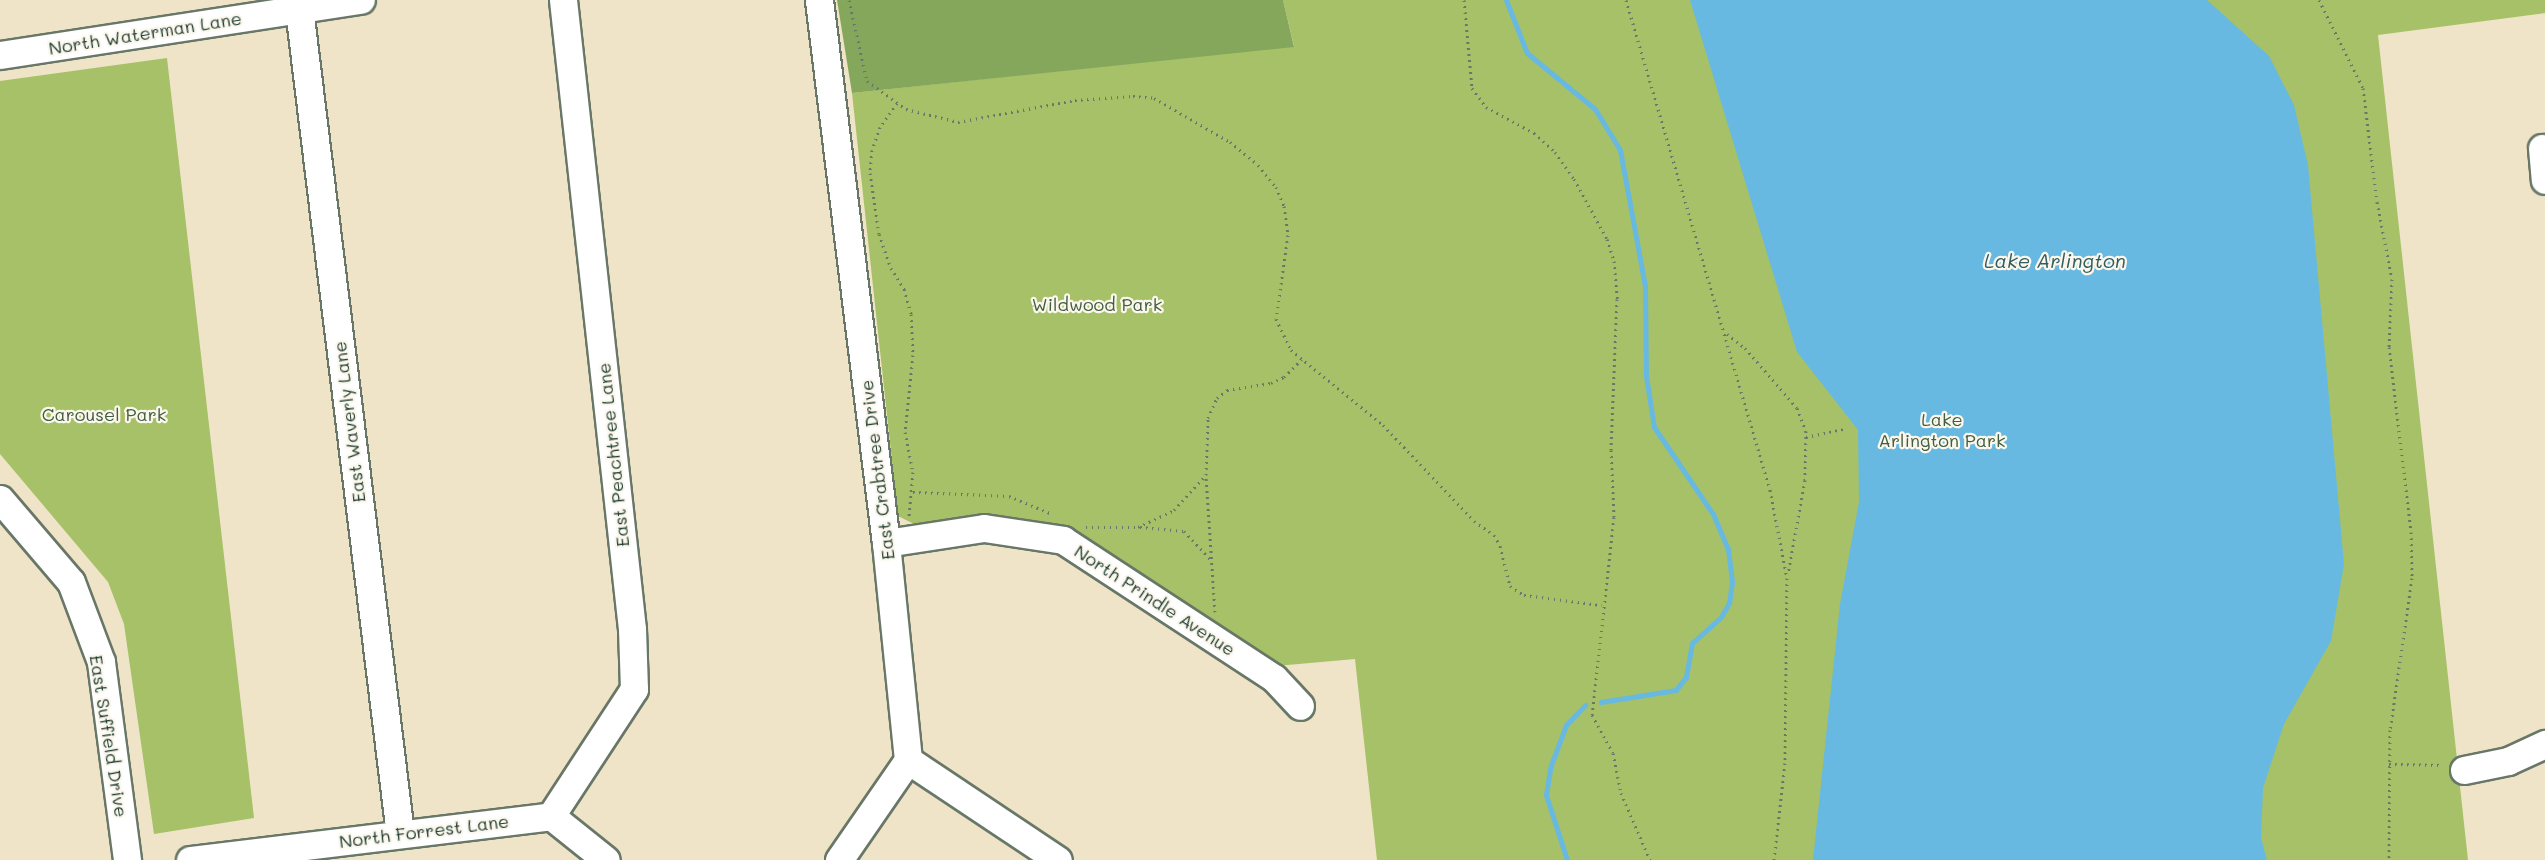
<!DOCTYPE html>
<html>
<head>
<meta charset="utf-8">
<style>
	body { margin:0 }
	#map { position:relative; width:2545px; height:860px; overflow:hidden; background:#efe4c7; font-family:Mali,sans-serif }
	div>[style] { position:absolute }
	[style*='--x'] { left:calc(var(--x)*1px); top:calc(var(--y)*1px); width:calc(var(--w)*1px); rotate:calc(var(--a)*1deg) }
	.green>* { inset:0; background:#a6c167 }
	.forest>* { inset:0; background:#84a75c }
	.water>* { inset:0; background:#67b9e2 }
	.stream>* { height:5px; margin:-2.5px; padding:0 2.5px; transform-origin:2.5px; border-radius:2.5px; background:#67b9e2 }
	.path>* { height:3px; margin-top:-1.5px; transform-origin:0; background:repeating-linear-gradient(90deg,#687767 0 1.5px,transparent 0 6px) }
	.roads { filter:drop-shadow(2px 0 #687767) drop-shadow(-2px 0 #687767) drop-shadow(0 2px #687767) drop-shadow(0 -2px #687767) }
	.minor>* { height:27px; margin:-13.5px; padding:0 13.5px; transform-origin:13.5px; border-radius:13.5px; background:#fff }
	span { translate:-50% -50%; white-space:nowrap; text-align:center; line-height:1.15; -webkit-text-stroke:4.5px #fbf7ec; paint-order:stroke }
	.street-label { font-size:18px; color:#1f3d34 }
	.park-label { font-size:18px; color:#415e41 }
	.water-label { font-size:20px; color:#315c60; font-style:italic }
</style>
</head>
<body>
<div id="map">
	<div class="green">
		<i style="clip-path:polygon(1283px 0,2545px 0,2545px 13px,2378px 35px,2468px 860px,1377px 860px,1355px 659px,1276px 666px,1108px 553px,1066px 532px,920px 527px,898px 516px,852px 93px,1294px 46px)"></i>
		<i style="clip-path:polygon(167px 58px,254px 818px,154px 834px,124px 624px,108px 582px,0 454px,0 81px)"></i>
	</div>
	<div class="forest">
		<i style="clip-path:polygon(837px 0,1283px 0,1294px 47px,852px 93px)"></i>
	</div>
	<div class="water">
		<i style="clip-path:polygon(1690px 0,2207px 0,2269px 56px,2294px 105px,2308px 165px,2344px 564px,2331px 641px,2284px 724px,2263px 788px,2261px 838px,2267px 860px,1813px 860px,1840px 604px,1859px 502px,1858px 430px,1797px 352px)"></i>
	</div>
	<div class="stream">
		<i style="--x:1506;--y:0;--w:57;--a:68.4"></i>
		<i style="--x:1527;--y:53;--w:88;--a:39.5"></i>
		<i style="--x:1595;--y:109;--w:48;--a:58.6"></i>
		<i style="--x:1620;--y:150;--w:138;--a:79.6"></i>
		<i style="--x:1645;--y:286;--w:90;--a:89.4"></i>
		<i style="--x:1646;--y:376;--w:52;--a:81.1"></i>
		<i style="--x:1654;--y:427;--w:105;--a:55.9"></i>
		<i style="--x:1713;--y:514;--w:38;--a:67"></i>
		<i style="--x:1728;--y:549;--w:33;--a:83"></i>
		<i style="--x:1732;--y:582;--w:21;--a:98"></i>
		<i style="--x:1729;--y:603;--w:16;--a:120"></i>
		<i style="--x:1721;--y:617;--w:39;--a:138"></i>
		<i style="--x:1692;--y:643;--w:35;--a:100"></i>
		<i style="--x:1686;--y:677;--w:16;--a:128"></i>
		<i style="--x:1676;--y:690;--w:76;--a:170.9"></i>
		<i style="--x:1567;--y:860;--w:68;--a:-107.9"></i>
		<i style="--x:1546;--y:795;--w:30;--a:-81"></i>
		<i style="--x:1551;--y:765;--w:43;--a:-69.4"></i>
		<i style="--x:1566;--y:725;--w:28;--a:-46"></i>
	</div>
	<div class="path">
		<i style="--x:849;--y:0;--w:83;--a:77.5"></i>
		<i style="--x:867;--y:81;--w:48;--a:35.7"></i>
		<i style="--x:906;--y:109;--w:54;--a:14"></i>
		<i style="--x:958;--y:122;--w:119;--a:-10.6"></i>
		<i style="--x:1075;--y:100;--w:58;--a:-3.9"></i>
		<i style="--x:1133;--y:96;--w:21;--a:5"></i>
		<i style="--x:1154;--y:98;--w:88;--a:30.1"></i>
		<i style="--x:1230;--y:142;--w:36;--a:39"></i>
		<i style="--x:1258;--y:165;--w:28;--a:51"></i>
		<i style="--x:1276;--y:187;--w:21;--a:67"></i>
		<i style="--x:1284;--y:206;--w:29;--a:82"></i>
		<i style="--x:1288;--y:235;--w:85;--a:98.1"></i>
		<i style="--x:1276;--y:319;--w:34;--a:64"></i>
		<i style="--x:1291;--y:350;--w:119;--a:39.2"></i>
		<i style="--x:1383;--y:425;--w:132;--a:46.5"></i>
		<i style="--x:1474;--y:521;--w:24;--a:35"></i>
		<i style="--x:1494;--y:535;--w:13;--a:61"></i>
		<i style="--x:1500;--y:546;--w:41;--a:76"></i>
		<i style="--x:1510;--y:586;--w:17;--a:33"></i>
		<i style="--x:1524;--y:595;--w:78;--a:7.4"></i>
		<i style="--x:1464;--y:0;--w:88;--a:84.8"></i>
		<i style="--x:1472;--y:88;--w:24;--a:54"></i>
		<i style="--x:1486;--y:107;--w:55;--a:28.4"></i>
		<i style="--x:1534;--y:133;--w:28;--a:42"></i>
		<i style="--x:1555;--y:152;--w:33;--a:55"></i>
		<i style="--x:1574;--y:179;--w:68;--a:61.2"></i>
		<i style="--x:1607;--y:239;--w:23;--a:72"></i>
		<i style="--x:1614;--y:261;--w:38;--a:85"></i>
		<i style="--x:1617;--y:299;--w:151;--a:92.3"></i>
		<i style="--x:1611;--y:450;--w:67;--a:87.4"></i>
		<i style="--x:1614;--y:517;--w:199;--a:96.3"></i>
		<i style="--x:1592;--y:715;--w:43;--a:61.1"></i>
		<i style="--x:1613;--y:753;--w:41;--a:78.7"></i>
		<i style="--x:1621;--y:793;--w:73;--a:66.6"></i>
		<i style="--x:1626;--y:0;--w:511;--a:73.62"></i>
		<i style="--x:1770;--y:490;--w:90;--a:79.1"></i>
		<i style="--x:1787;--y:578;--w:185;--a:90.6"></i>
		<i style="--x:1785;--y:763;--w:98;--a:96.5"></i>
		<i style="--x:2319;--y:0;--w:98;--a:63.4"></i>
		<i style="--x:2363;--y:88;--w:115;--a:83"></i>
		<i style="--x:2377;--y:202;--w:78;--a:79"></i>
		<i style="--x:2392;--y:279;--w:68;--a:92.5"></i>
		<i style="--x:2389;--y:347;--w:186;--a:83.2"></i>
		<i style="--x:2411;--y:532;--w:46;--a:88.8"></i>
		<i style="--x:2412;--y:578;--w:154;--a:98.2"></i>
		<i style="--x:2390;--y:730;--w:130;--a:90.4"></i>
		<i style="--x:897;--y:103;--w:29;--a:125"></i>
		<i style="--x:880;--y:127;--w:24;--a:109"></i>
		<i style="--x:872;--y:150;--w:23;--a:95"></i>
		<i style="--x:870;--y:173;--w:62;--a:81.6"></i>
		<i style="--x:879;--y:234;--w:36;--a:71"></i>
		<i style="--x:891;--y:268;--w:25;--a:58"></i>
		<i style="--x:904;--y:289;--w:26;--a:74"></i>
		<i style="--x:911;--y:314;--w:41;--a:87.2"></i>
		<i style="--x:913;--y:355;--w:77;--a:95.9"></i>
		<i style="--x:905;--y:432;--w:41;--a:78.7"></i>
		<i style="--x:913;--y:472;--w:45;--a:95.1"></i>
		<i style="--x:1727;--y:334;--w:23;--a:38"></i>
		<i style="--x:1745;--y:348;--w:79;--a:49.1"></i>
		<i style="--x:1797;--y:408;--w:25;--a:69"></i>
		<i style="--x:1806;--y:431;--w:49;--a:91.2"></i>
		<i style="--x:1805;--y:480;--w:96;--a:100.3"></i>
		<i style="--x:1806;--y:437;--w:39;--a:-12"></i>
		<i style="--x:913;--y:492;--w:96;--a:2.4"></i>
		<i style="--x:1009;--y:496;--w:47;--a:22.7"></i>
		<i style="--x:1086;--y:527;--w:52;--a:0"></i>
		<i style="--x:1138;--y:527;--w:40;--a:-25"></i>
		<i style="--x:1174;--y:510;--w:47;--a:-47.6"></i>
		<i style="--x:1140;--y:527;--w:44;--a:5.2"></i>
		<i style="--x:1184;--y:531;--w:40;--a:47"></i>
		<i style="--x:1215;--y:612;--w:137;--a:-93.8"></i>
		<i style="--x:1206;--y:475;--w:57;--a:-88"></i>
		<i style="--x:1208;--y:418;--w:22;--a:-66"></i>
		<i style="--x:1217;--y:398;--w:13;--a:-39"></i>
		<i style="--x:1227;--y:390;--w:45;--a:-9"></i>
		<i style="--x:1271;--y:383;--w:14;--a:-25"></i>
		<i style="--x:1284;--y:377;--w:25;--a:-45"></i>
		<i style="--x:2389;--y:764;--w:53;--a:1.1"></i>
	</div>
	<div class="roads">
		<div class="minor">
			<i style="--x:563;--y:0;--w:633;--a:83.74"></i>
			<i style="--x:632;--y:629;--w:60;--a:88.1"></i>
			<i style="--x:634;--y:689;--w:152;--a:123.2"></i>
			<i style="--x:551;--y:816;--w:70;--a:38.7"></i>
			<i style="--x:819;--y:0;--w:547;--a:82.97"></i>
			<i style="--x:886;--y:543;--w:218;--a:84.2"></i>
			<i style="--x:908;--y:760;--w:180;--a:33.7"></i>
			<i style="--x:299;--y:9;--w:831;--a:83.02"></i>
			<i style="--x:0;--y:55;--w:365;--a:-8.7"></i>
			<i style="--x:2542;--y:148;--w:32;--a:85"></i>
			<i style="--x:0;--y:499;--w:109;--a:49.5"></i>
			<i style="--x:71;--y:582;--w:85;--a:69.4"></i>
			<i style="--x:101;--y:662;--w:200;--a:82.5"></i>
			<i style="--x:886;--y:543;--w:99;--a:-8.7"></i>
			<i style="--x:984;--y:528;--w:80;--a:8.6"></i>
			<i style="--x:1063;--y:540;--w:252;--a:33.2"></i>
			<i style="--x:1274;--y:678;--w:38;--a:47"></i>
			<i style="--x:2464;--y:770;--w:45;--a:-11.6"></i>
			<i style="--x:2508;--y:761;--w:41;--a:-24.7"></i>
			<i style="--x:190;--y:860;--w:364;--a:-6.9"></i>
			<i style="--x:839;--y:860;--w:121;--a:-55.4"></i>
		</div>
	</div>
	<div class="street-label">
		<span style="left:145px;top:33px;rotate:-9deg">North Waterman Lane</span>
		<span style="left:349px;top:422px;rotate:-97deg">East Waverly Lane</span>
		<span style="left:613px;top:455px;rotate:-96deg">East Peachtree Lane</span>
		<span style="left:877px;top:470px;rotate:-97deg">East Crabtree Drive</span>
		<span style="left:1155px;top:600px;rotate:33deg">North Prindle Avenue</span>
		<span style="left:109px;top:736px;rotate:81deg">East Suffield Drive</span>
		<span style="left:424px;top:831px;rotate:-7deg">North Forrest Lane</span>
	</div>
	<div class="park-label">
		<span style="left:1097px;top:304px">Wildwood Park</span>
		<span style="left:104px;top:414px">Carousel Park</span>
		<span style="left:1942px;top:430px">Lake<br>Arlington Park</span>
	</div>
	<div class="water-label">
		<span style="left:2055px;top:260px">Lake Arlington</span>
	</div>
</div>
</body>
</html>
